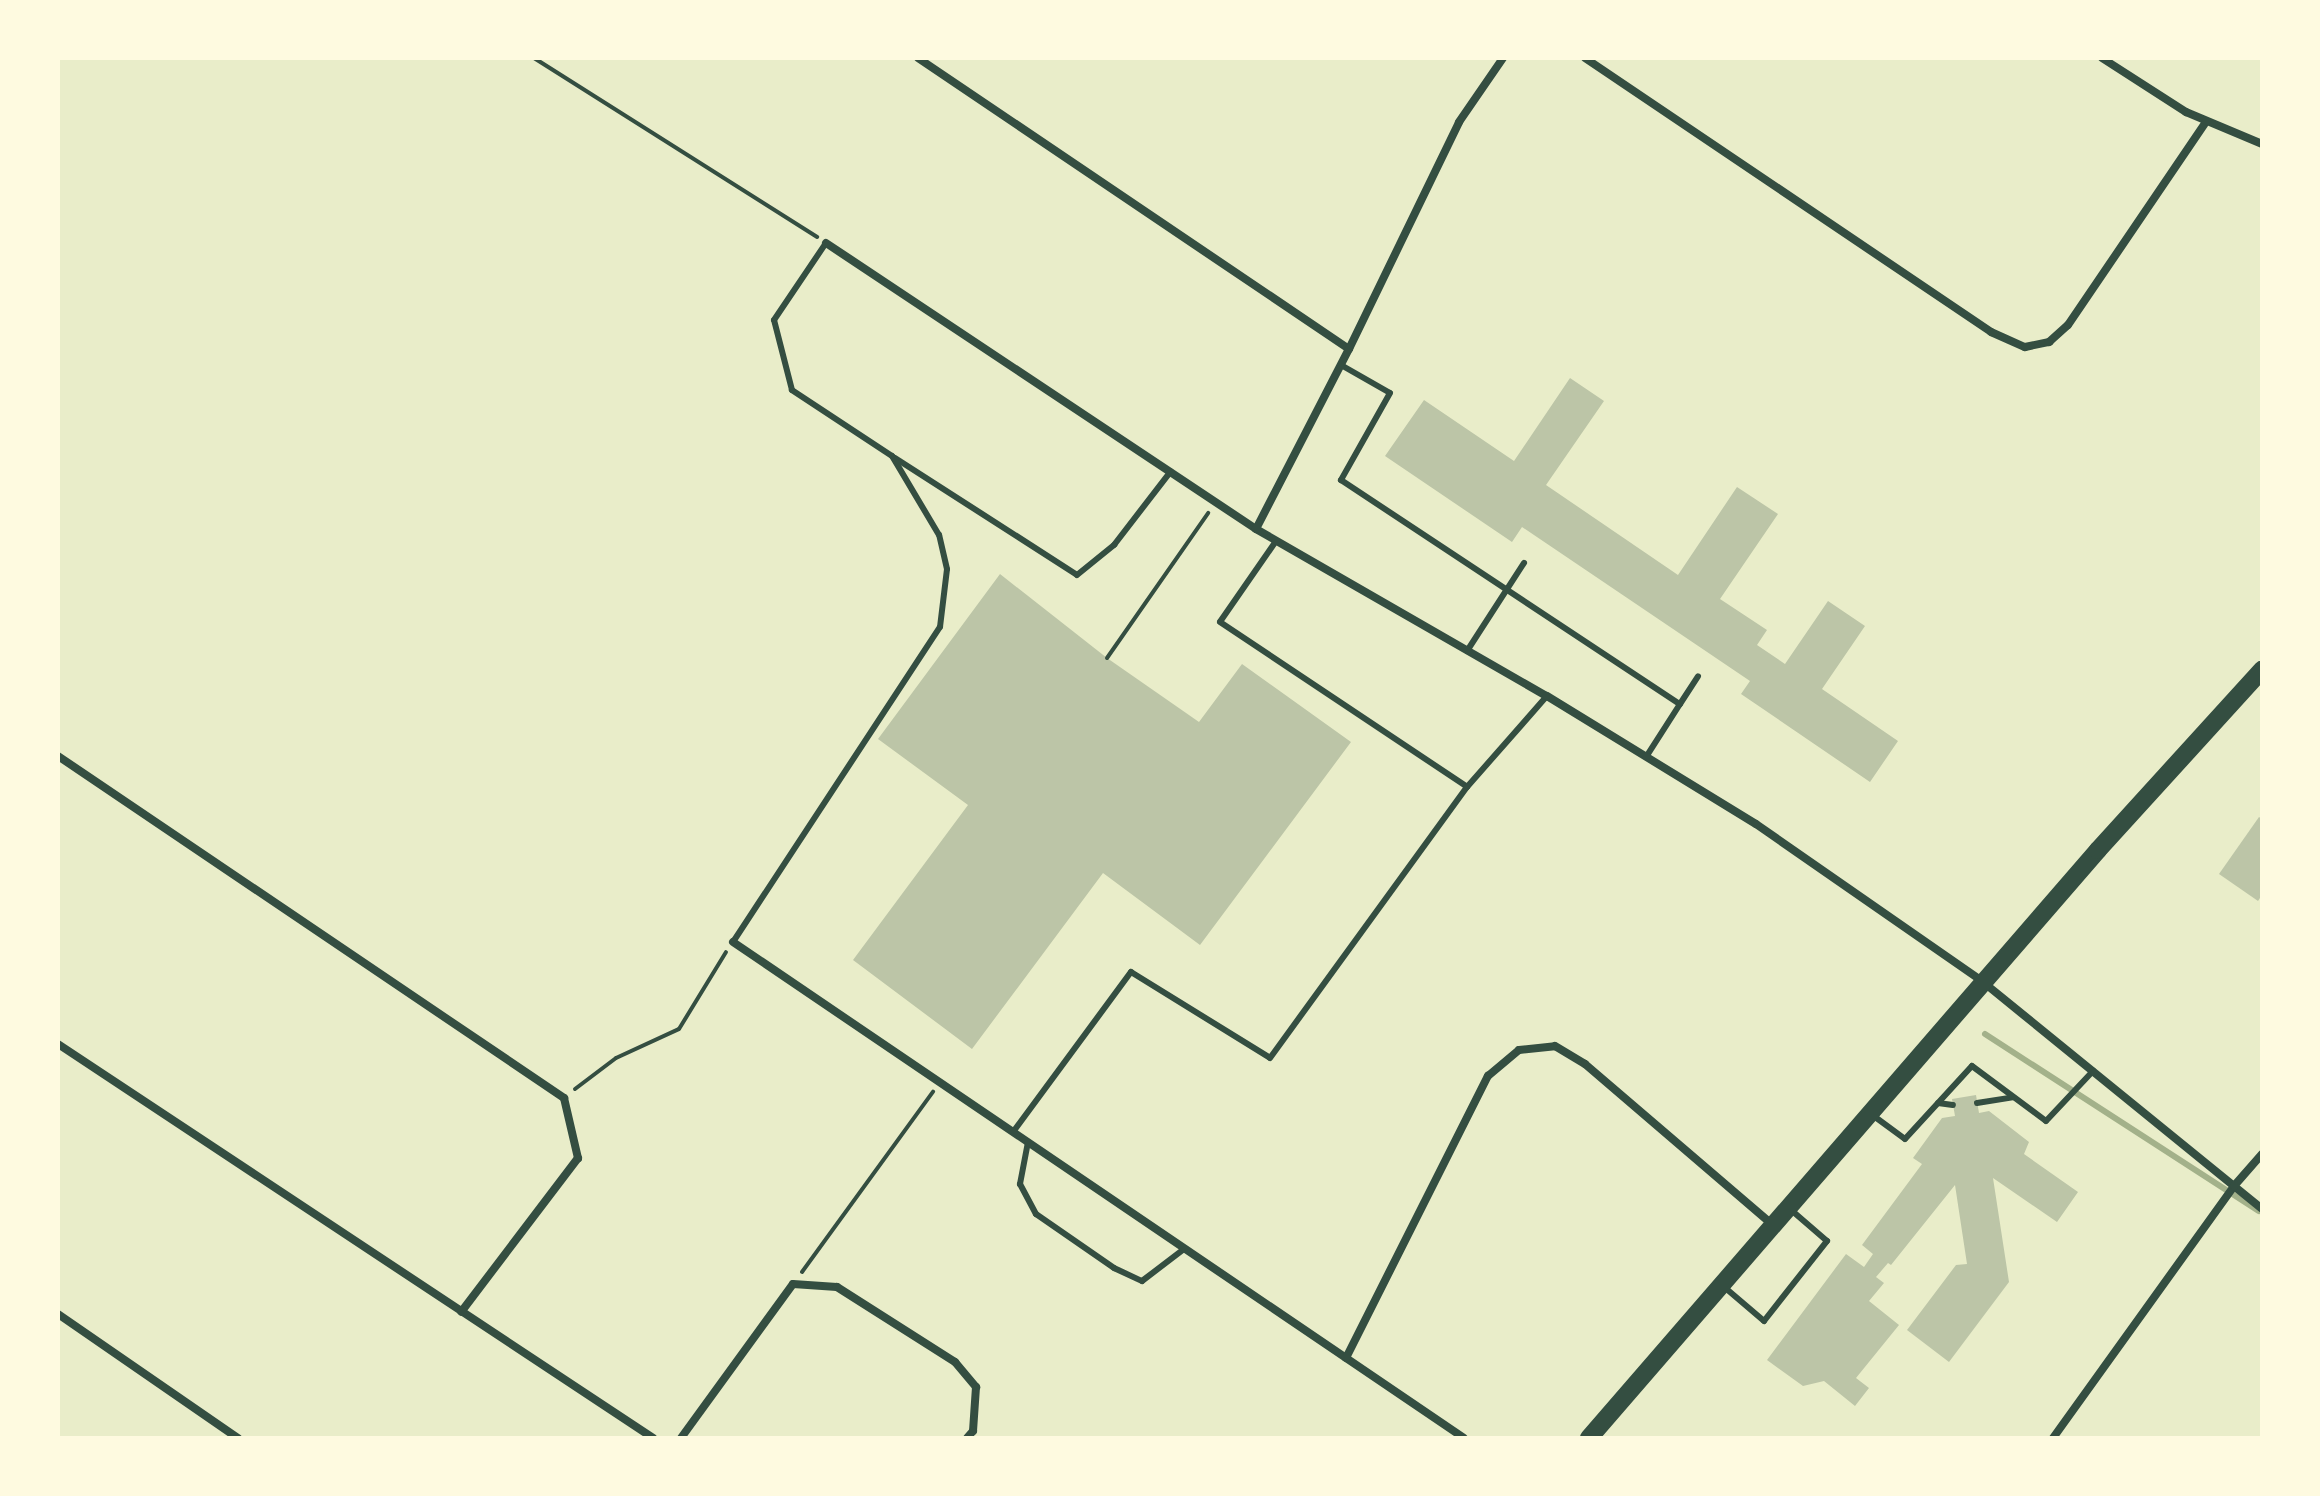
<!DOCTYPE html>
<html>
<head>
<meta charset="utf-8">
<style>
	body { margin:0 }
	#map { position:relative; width:2320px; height:1496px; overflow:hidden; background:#e9edc9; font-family:"PT Sans Narrow",sans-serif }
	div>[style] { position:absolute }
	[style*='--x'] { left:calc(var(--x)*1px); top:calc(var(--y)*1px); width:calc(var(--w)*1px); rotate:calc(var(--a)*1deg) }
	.stream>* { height:6px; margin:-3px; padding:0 3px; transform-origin:3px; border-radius:3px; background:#a3b18a }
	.building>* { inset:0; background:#bcc5a7 }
	.path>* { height:4px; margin:-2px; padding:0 2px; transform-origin:2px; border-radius:2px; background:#344e41 }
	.service>* { height:6px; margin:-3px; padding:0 3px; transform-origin:3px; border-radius:3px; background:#344e41 }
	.minor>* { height:8px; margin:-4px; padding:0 4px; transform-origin:4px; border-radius:4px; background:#344e41 }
	.primary>* { height:18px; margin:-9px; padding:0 9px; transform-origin:9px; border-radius:9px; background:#344e41 }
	span { translate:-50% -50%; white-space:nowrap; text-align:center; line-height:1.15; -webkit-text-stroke:8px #fefae0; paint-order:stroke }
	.frame { position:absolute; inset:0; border:60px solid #fefae0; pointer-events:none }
</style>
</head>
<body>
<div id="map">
	<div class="stream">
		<i style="--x:1985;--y:1034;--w:326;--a:32.9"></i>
	</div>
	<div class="building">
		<i style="clip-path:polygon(1570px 378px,1604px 401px,1546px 485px,1678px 575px,1737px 487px,1778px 514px,1720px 599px,1767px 630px,1757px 645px,1785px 664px,1828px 601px,1865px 626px,1822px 689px,1898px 741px,1870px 782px,1741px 694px,1750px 681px,1522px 527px,1512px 542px,1385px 456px,1424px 400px,1514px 461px)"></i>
		<i style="clip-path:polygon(1000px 574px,1107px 658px,1199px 722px,1242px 664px,1351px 742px,1200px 945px,1103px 873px,972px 1049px,853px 960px,968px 805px,878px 739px)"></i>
		<i style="clip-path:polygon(2259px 817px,2262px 819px,2262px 895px,2258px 901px,2219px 874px)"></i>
		<i style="clip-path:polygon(1976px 1095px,1979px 1113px,1989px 1111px,2029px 1142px,2024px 1154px,2078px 1192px,2057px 1222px,1993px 1178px,2009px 1282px,1949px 1362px,1907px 1330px,1956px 1265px,1967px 1264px,1955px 1185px,1891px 1265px,1888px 1263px,1876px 1277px,1884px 1283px,1869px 1301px,1899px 1325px,1856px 1378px,1869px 1388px,1855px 1406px,1824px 1381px,1803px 1386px,1767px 1360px,1846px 1254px,1864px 1267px,1873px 1254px,1862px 1245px,1922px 1164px,1913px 1158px,1942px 1118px,1955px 1116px,1952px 1099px)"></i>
	</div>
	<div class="path">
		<i style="--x:534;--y:58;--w:335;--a:32.3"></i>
		<i style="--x:1107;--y:658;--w:177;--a:-55.1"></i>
		<i style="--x:575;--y:1089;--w:51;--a:-37.1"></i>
		<i style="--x:616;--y:1058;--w:69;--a:-24.7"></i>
		<i style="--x:679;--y:1029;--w:90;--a:-58.6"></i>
		<i style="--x:802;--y:1272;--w:223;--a:-54"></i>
	</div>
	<div class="service">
		<i style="--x:1341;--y:365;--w:56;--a:29.7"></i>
		<i style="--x:1390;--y:393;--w:100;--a:119.4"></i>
		<i style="--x:1341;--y:480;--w:406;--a:33.5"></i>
		<i style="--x:1680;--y:704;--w:63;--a:122.7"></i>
		<i style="--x:895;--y:458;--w:216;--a:32.7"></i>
		<i style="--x:1077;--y:575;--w:48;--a:-39"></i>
		<i style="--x:1114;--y:545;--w:93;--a:-52.4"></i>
		<i style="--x:1276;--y:541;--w:98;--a:124.7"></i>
		<i style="--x:1220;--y:622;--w:297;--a:33.7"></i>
		<i style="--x:1467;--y:651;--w:105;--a:-57.1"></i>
		<i style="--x:1680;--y:704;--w:33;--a:-57"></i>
		<i style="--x:733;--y:942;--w:377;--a:-56.7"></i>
		<i style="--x:940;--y:627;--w:58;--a:-83.1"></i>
		<i style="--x:947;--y:569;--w:35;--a:-103"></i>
		<i style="--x:939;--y:535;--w:92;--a:-120.7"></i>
		<i style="--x:892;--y:456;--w:120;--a:-146.6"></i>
		<i style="--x:792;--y:390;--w:72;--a:-104.4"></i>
		<i style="--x:774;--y:320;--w:93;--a:-56"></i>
		<i style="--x:1938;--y:1103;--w:15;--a:8"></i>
		<i style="--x:1977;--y:1103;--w:36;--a:-9"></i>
		<i style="--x:1871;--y:1114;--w:42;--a:36.3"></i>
		<i style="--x:1905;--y:1139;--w:99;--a:-47.5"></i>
		<i style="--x:1972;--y:1066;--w:92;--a:36.6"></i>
		<i style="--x:2046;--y:1121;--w:69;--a:-46.8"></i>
		<i style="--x:1013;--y:1132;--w:199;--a:-53.6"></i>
		<i style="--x:1131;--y:972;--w:163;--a:31.7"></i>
		<i style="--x:1270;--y:1058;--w:335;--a:-54"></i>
		<i style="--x:1467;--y:787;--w:121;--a:-48.7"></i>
		<i style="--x:1028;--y:1142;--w:43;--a:100.8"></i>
		<i style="--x:1020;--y:1184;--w:34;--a:62"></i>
		<i style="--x:1036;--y:1214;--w:95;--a:34.7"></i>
		<i style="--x:1114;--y:1268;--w:31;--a:25"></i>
		<i style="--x:1142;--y:1281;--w:53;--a:-37.3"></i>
		<i style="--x:1723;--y:1286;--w:54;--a:40.5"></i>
		<i style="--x:1764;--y:1321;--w:102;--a:-51.8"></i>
		<i style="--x:1827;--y:1241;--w:49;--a:-139.1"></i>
	</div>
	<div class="minor">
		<i style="--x:918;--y:58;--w:520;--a:34.03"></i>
		<i style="--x:1585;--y:58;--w:490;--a:34"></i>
		<i style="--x:1991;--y:332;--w:37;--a:24"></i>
		<i style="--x:2025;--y:347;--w:25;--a:-12"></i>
		<i style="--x:2049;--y:342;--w:25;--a:-42"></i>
		<i style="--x:2068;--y:325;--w:245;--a:-55.8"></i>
		<i style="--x:2102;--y:58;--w:100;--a:32.7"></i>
		<i style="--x:2186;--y:112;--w:82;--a:22.8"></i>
		<i style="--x:826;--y:243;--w:516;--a:33.63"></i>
		<i style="--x:1256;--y:529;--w:336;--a:29.9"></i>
		<i style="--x:1547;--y:696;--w:245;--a:31.5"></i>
		<i style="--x:1756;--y:824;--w:277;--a:34.8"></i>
		<i style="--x:1983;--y:982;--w:360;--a:39.1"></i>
		<i style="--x:1256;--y:529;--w:203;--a:-62.7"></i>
		<i style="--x:1349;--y:349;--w:252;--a:-64.1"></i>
		<i style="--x:1459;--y:122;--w:78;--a:-55.5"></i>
		<i style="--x:58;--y:756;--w:611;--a:34.05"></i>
		<i style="--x:564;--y:1098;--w:62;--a:76.9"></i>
		<i style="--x:578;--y:1158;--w:193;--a:127.2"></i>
		<i style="--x:733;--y:942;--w:883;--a:34.16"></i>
		<i style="--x:58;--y:1044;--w:714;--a:33.51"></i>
		<i style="--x:58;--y:1314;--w:219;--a:34.6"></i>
		<i style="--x:1346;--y:1358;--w:316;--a:-63.3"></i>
		<i style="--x:1488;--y:1076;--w:40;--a:-40"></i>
		<i style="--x:1519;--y:1050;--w:36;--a:-6"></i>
		<i style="--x:1555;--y:1046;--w:35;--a:31"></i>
		<i style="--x:1585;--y:1064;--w:248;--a:40.6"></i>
		<i style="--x:681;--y:1438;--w:190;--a:-54"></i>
		<i style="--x:793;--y:1284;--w:44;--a:3.9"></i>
		<i style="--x:837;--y:1287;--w:140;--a:32.4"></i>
		<i style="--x:955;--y:1362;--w:33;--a:50"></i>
		<i style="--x:976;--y:1387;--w:44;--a:93.9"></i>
		<i style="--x:973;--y:1431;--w:9;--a:131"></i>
		<i style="--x:2053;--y:1438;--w:310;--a:-54.3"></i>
		<i style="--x:2234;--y:1186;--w:43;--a:-48.8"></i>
	</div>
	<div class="primary">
		<i style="--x:1589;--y:1438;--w:778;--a:-49.12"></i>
		<i style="--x:2098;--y:850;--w:244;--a:-47.7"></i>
	</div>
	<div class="frame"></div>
</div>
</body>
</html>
